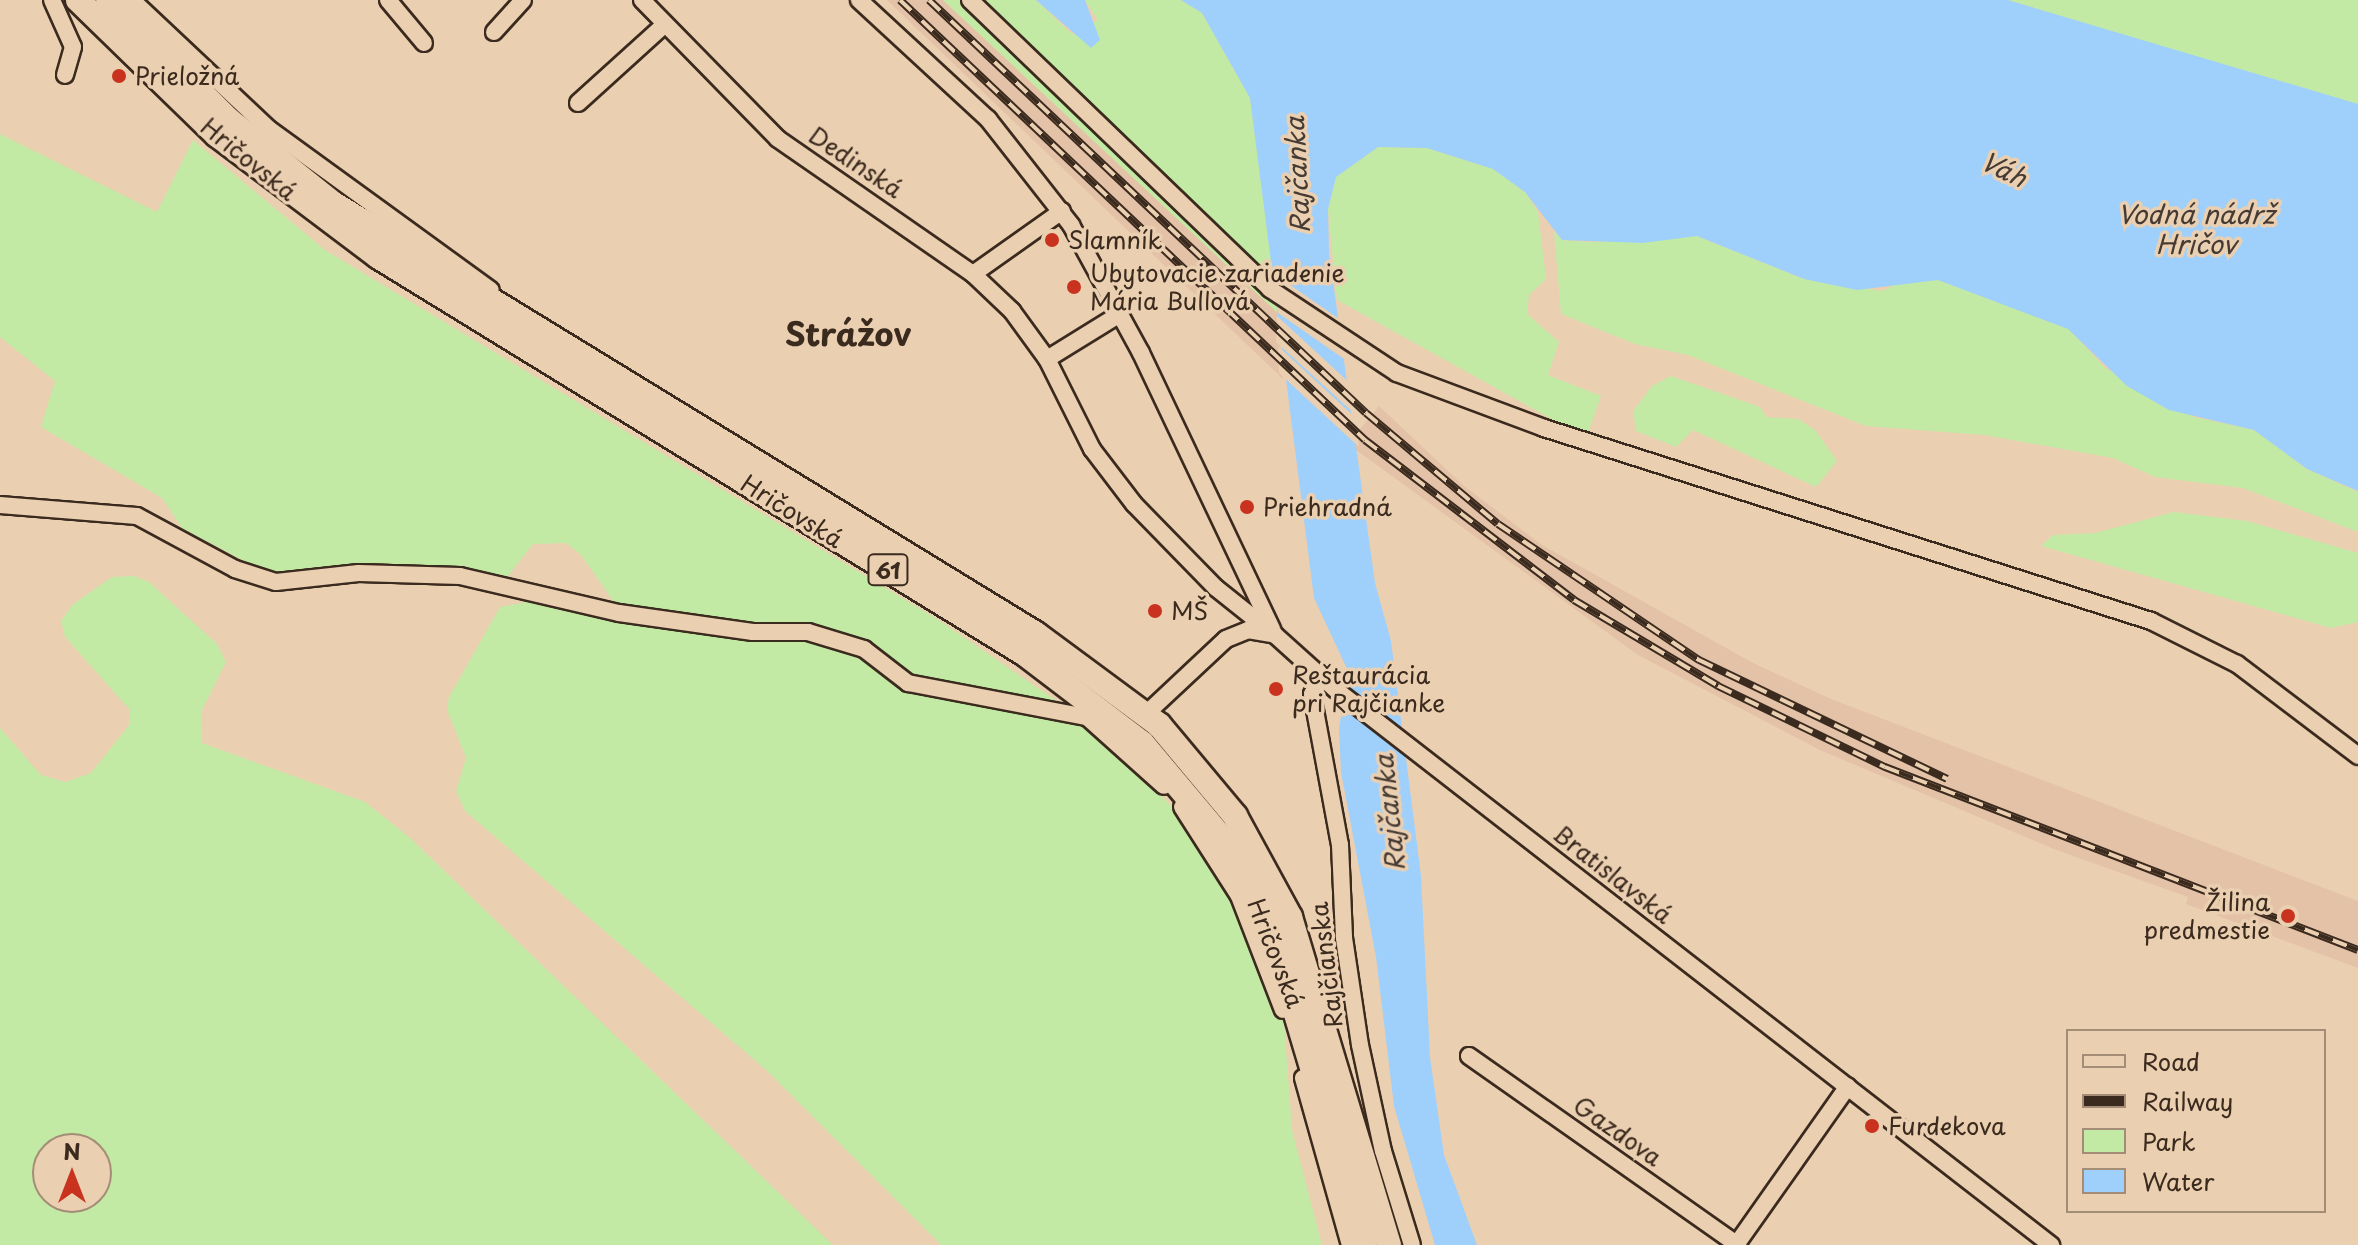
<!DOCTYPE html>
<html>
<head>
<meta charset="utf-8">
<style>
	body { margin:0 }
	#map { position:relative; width:2358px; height:1245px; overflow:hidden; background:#eacfb1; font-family:"Playpen Sans",sans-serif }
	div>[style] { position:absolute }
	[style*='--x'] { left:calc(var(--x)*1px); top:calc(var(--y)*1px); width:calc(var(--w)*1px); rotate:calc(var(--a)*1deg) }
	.built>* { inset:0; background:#e4c2a7 }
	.green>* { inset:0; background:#c3eaa5 }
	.water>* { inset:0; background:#9ed0fb }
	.pier>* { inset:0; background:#eacfb1 }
	.roads { filter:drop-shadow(2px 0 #3b2a1e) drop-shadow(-2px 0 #3b2a1e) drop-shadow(0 2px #3b2a1e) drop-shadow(0 -2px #3b2a1e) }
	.street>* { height:16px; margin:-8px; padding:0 8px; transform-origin:8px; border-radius:8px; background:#eacfb1 }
	.primary>* { height:24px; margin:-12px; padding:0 12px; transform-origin:12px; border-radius:12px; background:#eacfb1 }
	.rail>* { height:8px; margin-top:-4px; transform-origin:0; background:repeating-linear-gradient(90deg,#eacfb1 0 15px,#3b2a1e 0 30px); box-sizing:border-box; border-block:2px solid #3b2a1e }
	.dots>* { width:22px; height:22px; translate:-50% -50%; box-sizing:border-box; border:4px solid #eacfb1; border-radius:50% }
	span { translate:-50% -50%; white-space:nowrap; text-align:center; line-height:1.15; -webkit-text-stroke:7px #eacfb1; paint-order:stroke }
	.shield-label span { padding:2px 6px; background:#eacfb1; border:2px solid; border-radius:6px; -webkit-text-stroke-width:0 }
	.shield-label { font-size:22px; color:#3b2a1e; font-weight:700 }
	.poi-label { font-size:24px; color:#3b2a1e }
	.left { translate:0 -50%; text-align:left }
	.right { translate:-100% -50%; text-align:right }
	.street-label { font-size:24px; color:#3b2a1e }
	.water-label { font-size:26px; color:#453b34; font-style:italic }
	.district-label { font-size:32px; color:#3b2a1e; font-weight:700 }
	.legend { position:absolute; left:2066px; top:1029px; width:260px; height:184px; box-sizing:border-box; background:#eacfb1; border:2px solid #a48d76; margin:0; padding:10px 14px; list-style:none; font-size:24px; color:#3b2a1e }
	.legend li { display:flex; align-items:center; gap:16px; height:40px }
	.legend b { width:40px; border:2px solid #a48d76 }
	.north { position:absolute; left:32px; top:1133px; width:80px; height:80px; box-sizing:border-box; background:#eacfb1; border:2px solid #a48d76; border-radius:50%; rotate:0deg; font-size:22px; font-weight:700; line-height:32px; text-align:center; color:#3b2a1e }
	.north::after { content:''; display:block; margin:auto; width:28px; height:36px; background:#c8321e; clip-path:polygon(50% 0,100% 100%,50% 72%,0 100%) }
</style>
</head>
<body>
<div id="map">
	<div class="built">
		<i style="clip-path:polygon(887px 0,943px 0,1278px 313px,1283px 379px)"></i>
		<i style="clip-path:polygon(1379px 406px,1464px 486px,1542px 545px,1753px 663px,1831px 699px,2358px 901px,2358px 968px,2186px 904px,2188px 897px,2054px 849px,1820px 750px,1638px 655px,1348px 444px)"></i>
	</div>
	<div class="green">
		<i style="clip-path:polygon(943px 0,1036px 0,1072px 34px,1098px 20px,1085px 0,1181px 0,1202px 13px,1250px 98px,1278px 313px)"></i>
		<i style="clip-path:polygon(2008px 0,2358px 0,2358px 104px,2261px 78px)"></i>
		<i style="clip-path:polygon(0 134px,157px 212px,193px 140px,325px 250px,937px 619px,1095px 727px,1181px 816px,1278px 940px,1292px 1130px,1322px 1245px,941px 1245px,766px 1070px,465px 811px,456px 791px,466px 758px,447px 710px,449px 697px,500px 607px,527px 602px,619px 623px,626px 619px,581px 555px,566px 543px,533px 544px,504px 581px,263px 571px,182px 528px,162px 498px,41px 427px,55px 381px,0 337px)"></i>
		<i style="clip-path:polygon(1378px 147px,1427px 148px,1493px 169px,1525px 192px,1538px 212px,1546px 279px,1529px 295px,1527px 314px,1559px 342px,1548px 375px,1601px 396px,1586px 438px,1337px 300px,1328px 209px,1336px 177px)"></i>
		<i style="clip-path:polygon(1554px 232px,1562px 240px,1588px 242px,1697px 236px,1804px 279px,1882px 291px,1901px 282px,1938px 280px,2041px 316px,2069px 329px,2105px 368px,2194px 417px,2254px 430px,2307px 469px,2358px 492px,2358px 532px,2243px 488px,2155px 477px,2113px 458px,1984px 435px,1866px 426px,1688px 355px,1635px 344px,1561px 314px)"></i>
		<i style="clip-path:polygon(1671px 376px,1760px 407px,1766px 417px,1798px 419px,1815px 430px,1837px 461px,1816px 487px,1693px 430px,1676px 447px,1636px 431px,1633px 411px,1652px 386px)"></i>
		<i style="clip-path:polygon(2174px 512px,2247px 521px,2358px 553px,2358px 622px,2331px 628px,2041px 546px,2053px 535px,2095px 533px)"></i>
		<i style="clip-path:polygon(evenodd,134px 576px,149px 582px,217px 644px,226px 662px,201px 712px,202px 743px,365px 802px,408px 836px,833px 1245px,0 1245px,0 728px,41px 775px,65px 782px,91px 773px,129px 725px,130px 710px,65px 637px,61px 621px,72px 605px,112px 577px,134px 576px,48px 1149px,96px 1149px,96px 1197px,48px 1197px,48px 1149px)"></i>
	</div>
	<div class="water">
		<i style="clip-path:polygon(1036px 0,1085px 0,1100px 40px,1091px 48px)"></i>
		<i style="clip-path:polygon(1181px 0,2008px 0,2358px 104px,2358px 491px,2307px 469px,2254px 430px,2169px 410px,2127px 386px,2068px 329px,1938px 280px,1857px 290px,1804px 279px,1697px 236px,1643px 243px,1562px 240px,1525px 192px,1493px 169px,1427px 148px,1378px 147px,1336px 177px,1328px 209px,1329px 253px,1375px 583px,1391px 641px,1421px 876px,1430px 1057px,1444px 1155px,1477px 1245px,1435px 1245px,1394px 1106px,1376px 957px,1341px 772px,1339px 728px,1349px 673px,1314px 598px,1250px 98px,1202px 13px)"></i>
	</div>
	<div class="pier">
		<i style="clip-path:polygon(1273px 273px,1342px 321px,1347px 361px,1278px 313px)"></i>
		<i style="clip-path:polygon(1277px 316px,1353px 386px,1357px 416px,1276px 342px)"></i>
		<i style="clip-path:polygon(1278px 346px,1357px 419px,1359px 447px,1279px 373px)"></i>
	</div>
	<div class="roads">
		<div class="street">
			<i style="--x:52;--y:0;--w:51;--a:65.9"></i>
			<i style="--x:73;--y:47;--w:29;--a:106"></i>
			<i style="--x:132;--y:0;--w:188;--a:43.3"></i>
			<i style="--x:269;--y:129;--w:274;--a:36"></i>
			<i style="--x:388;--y:0;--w:56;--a:50.1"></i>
			<i style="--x:642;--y:0;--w:194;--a:45.6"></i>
			<i style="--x:778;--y:139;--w:237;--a:34.7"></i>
			<i style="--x:973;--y:274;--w:54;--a:43.5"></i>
			<i style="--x:1012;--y:311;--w:59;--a:53.9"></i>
			<i style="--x:1047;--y:359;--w:101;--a:63.4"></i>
			<i style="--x:1092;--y:449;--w:69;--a:52.6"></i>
			<i style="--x:1134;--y:504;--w:117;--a:45.7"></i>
			<i style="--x:1216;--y:588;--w:69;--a:38.5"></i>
			<i style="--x:859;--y:0;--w:176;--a:42.7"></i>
			<i style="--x:988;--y:119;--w:135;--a:51.9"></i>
			<i style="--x:1071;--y:225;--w:146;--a:61.3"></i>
			<i style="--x:1141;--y:353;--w:306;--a:64.6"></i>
			<i style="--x:970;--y:0;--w:417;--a:43.9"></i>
			<i style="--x:1270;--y:289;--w:152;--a:33.5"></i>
			<i style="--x:1397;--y:373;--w:157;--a:20.5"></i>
			<i style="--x:1544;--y:428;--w:637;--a:17.64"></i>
			<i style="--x:2151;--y:621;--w:96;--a:26.6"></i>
			<i style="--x:2237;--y:664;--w:152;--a:37.2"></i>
			<i style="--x:494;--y:32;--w:43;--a:-47.8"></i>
			<i style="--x:578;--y:103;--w:116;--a:-42.2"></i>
			<i style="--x:973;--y:274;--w:109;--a:-35.3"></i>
			<i style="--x:1047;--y:359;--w:86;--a:-31.7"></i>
			<i style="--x:0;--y:505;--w:137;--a:4.6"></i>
			<i style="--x:137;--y:516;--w:111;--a:28.4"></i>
			<i style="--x:235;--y:569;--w:43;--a:17.6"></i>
			<i style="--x:276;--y:582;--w:83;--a:-6.2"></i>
			<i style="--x:359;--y:573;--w:101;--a:1.7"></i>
			<i style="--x:460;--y:576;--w:163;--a:13.1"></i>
			<i style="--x:619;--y:613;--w:135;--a:8.1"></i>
			<i style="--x:753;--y:632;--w:55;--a:0"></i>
			<i style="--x:808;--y:632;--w:59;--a:16.9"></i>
			<i style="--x:864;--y:649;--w:56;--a:37.7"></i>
			<i style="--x:908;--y:683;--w:182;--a:10.8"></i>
			<i style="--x:1087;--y:717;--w:103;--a:41.9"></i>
			<i style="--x:1322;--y:679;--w:18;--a:124"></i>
			<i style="--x:1312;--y:694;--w:154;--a:79.5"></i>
			<i style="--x:1340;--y:845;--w:93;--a:87.5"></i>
			<i style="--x:1344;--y:938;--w:108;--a:81.5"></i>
			<i style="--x:1360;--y:1045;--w:108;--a:77.8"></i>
			<i style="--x:1383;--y:1151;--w:98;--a:72.9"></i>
			<i style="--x:1147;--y:713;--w:108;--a:-43.1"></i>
			<i style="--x:1226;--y:639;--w:24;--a:-22"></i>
			<i style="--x:1248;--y:630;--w:27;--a:10"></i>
			<i style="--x:1275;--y:635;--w:81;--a:42"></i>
			<i style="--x:1335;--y:689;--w:907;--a:37.83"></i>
			<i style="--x:1182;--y:807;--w:106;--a:57.4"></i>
			<i style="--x:1239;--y:896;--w:122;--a:68.9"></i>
			<i style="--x:1469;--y:1056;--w:329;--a:35.1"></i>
			<i style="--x:1303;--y:1078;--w:173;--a:74.3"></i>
			<i style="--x:1736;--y:1245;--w:194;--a:-54.8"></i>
		</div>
		<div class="primary">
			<i style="--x:78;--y:0;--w:194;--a:44.2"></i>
			<i style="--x:217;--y:135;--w:203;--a:37"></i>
			<i style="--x:379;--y:257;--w:758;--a:31.57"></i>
			<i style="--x:1025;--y:654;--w:147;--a:37.3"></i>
			<i style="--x:1142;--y:743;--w:129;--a:50"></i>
			<i style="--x:1225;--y:842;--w:99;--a:62.4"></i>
			<i style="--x:1271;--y:930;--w:329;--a:73.4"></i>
			<i style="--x:108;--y:0;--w:170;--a:44.8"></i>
			<i style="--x:229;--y:120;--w:134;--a:38.7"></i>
			<i style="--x:334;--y:204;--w:823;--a:31.49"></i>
			<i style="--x:1036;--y:634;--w:153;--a:36.5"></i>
			<i style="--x:1159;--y:725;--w:119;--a:50.1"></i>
			<i style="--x:1235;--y:816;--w:115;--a:61.4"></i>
			<i style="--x:1290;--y:917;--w:343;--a:73.2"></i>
		</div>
	</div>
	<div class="rail">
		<i style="--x:900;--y:0;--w:640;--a:43.42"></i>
		<i style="--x:1365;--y:440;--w:263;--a:37.4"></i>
		<i style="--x:1574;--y:600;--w:168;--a:30.8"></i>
		<i style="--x:1718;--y:686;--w:186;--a:25.9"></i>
		<i style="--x:1885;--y:767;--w:507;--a:21.15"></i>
		<i style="--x:929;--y:0;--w:601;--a:43.38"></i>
		<i style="--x:1366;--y:413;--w:172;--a:40.1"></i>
		<i style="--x:1498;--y:524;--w:243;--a:34.1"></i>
		<i style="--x:1699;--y:660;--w:275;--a:25.6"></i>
	</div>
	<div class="dots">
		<i style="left:119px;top:76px;background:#c8321e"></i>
		<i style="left:1052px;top:240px;background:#c8321e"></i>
		<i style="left:1074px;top:287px;background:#c8321e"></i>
		<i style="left:1247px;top:507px;background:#c8321e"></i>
		<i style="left:1155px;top:611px;background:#c8321e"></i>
		<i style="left:1276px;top:689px;background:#c8321e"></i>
		<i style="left:2288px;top:916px;background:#c8321e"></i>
		<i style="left:1872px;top:1126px;background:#c8321e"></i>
	</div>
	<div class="shield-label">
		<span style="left:888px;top:570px">61</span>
	</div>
	<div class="poi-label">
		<span class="left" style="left:135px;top:76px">Prieložná</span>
		<span class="left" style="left:1068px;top:240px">Slamník</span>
		<span class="left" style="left:1090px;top:287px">Ubytovacie zariadenie<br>Mária Bullová</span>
		<span class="left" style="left:1263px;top:507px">Priehradná</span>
		<span class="left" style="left:1171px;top:611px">MŠ</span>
		<span class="left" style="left:1292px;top:689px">Reštaurácia<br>pri Rajčianke</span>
		<span class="right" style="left:2270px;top:916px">Žilina<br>predmestie</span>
		<span class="left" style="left:1888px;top:1126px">Furdekova</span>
	</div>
	<div class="street-label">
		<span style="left:249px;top:159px;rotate:39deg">Hričovská</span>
		<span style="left:856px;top:162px;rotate:34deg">Dedinská</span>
		<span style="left:792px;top:511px;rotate:32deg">Hričovská</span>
		<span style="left:1613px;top:874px;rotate:38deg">Bratislavská</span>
		<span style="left:1276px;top:953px;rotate:69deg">Hričovská</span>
		<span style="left:1326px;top:965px;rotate:-97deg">Rajčianska</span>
		<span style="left:1618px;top:1131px;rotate:35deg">Gazdova</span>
	</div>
	<div class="water-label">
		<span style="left:2004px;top:169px;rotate:26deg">Váh</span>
		<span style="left:1297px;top:175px;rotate:-93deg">Rajčanka</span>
		<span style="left:2196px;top:229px">Vodná nádrž<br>Hričov</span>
		<span style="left:1389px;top:813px;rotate:-96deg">Rajčanka</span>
	</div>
	<div class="district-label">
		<span style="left:848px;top:333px">Strážov</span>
	</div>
	<ul class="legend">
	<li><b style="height:10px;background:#eacfb1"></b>Road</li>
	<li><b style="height:10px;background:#3b2a1e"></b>Railway</li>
	<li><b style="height:22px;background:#c3eaa5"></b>Park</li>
	<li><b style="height:22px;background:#9ed0fb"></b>Water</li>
	</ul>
	<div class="north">N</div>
</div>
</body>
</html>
